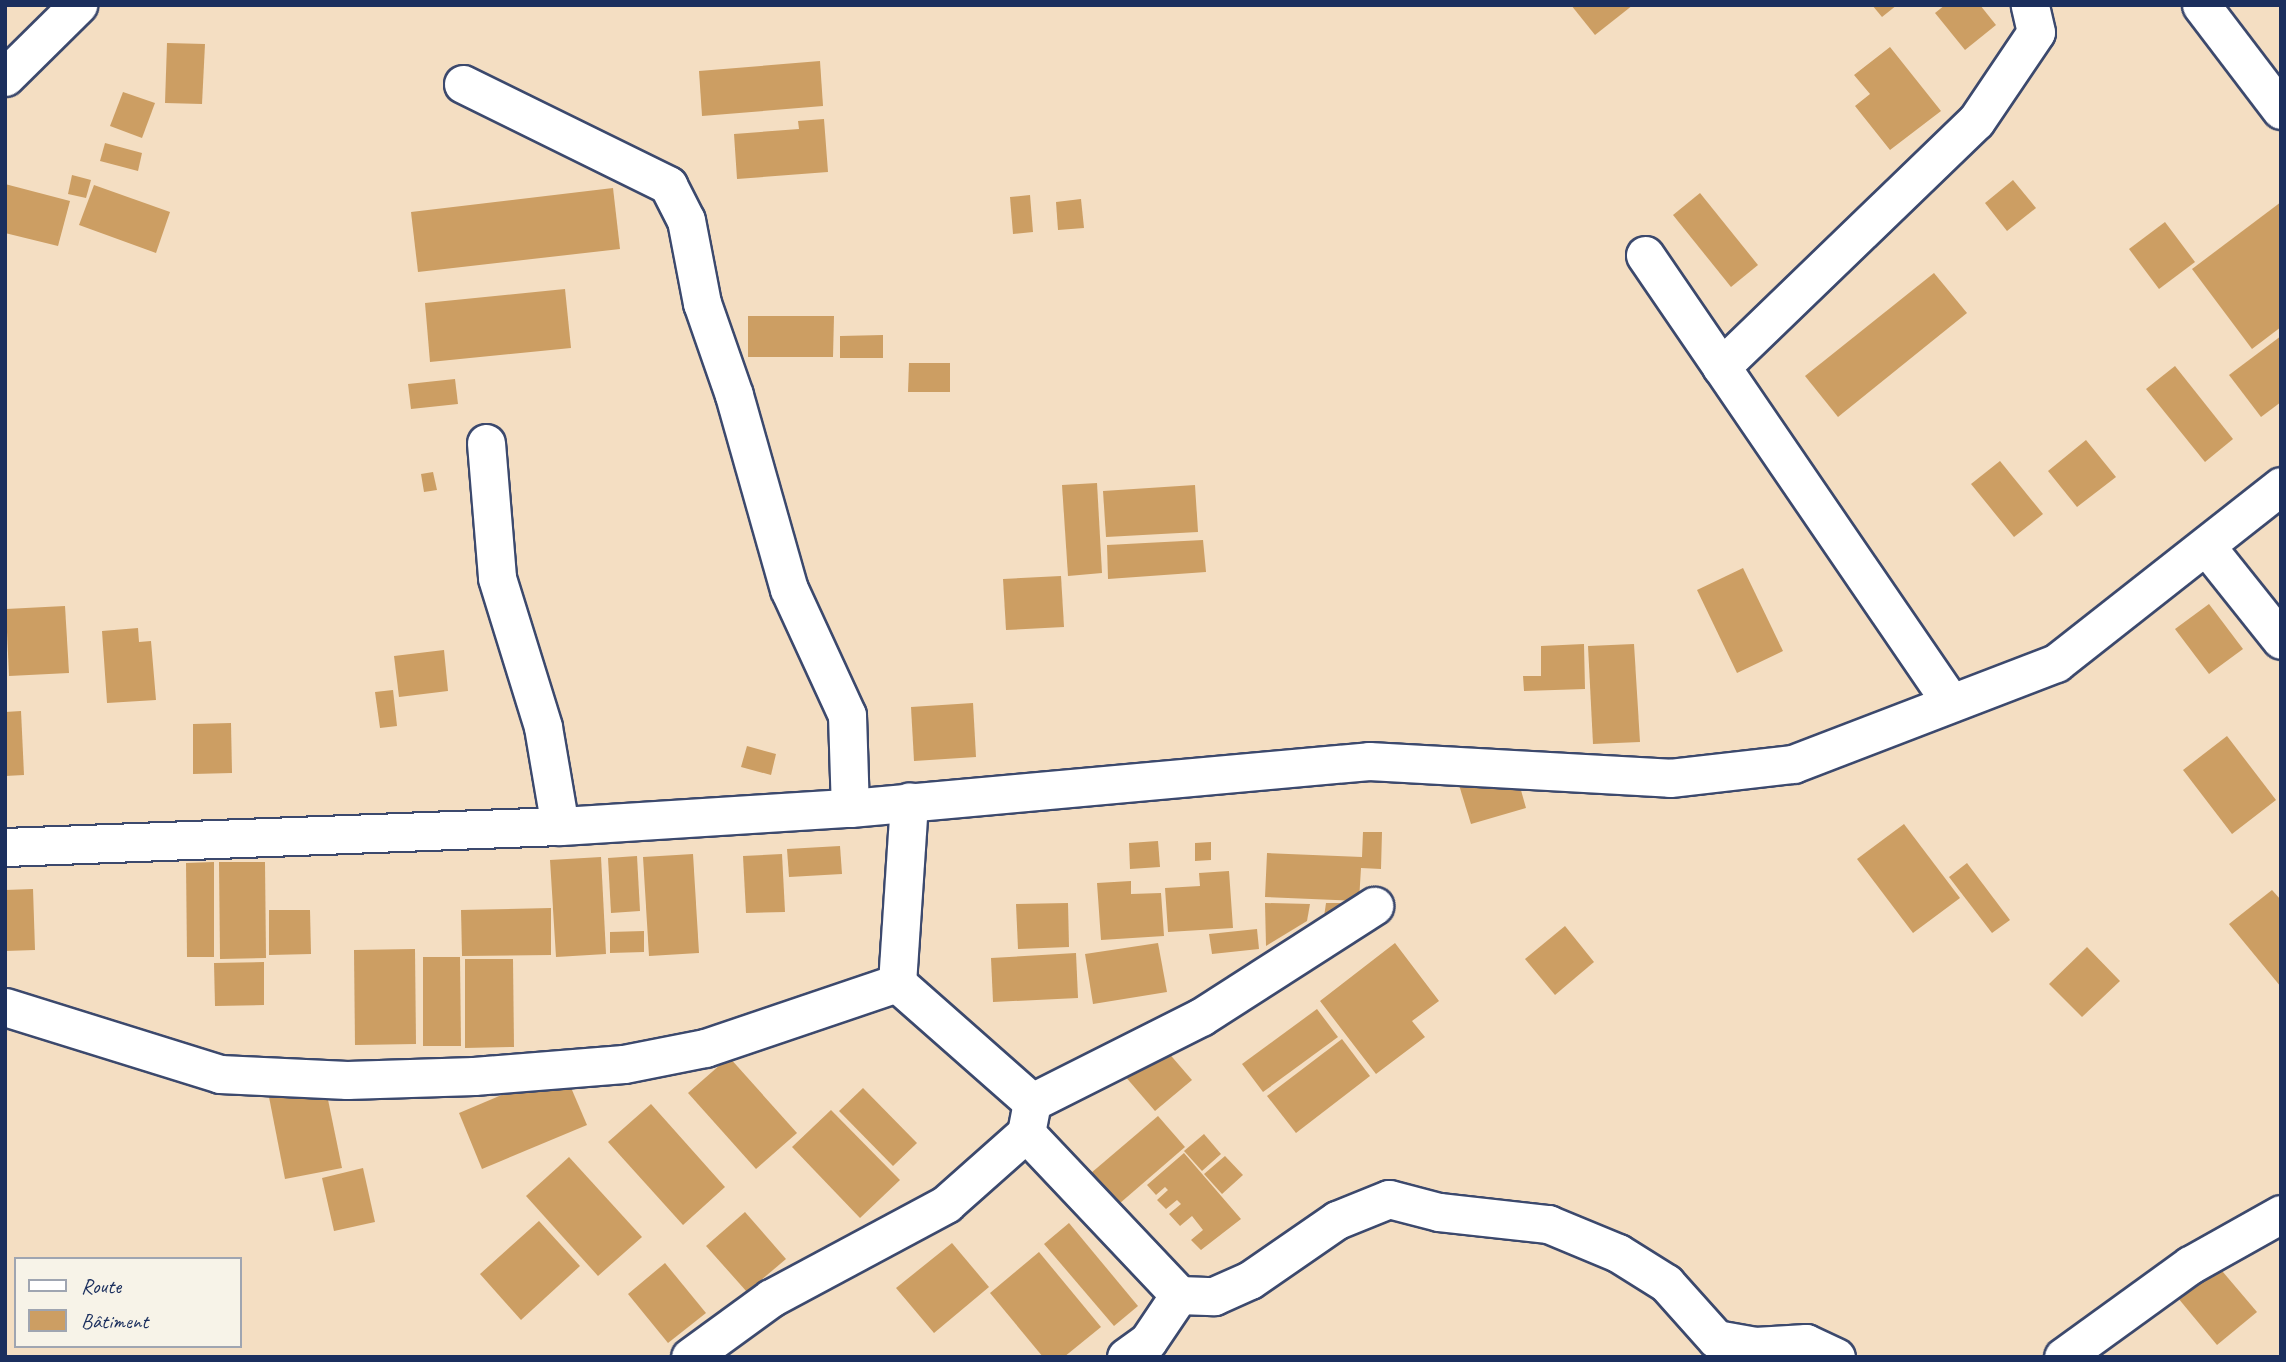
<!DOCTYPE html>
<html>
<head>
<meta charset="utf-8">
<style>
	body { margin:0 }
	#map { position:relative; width:2286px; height:1362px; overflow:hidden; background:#f4dec2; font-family:Caveat,sans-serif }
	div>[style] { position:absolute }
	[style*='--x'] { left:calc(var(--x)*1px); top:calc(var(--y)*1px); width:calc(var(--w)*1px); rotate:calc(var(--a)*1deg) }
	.building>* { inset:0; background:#cc9e63 }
	.roads { filter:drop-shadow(2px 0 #3c496d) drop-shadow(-2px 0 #3c496d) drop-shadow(0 2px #3c496d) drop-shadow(0 -2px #3c496d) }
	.minor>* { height:37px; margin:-18.5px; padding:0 18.5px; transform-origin:18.5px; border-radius:18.5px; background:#fff }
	span { translate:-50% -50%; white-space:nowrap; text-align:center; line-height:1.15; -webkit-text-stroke:5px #f7f3e8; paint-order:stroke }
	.frame { position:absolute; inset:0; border:7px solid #1b2f5e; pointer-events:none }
	.legend { position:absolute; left:14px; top:1257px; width:228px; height:91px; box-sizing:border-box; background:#f7f3e8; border:2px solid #9fa5b1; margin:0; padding:9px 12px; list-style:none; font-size:21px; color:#1b2f5e }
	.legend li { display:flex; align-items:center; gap:14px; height:35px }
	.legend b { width:35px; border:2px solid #9fa5b1 }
</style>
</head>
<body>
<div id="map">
	<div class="building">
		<i style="clip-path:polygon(1571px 5px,1633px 5px,1595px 35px)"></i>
		<i style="clip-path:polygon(1872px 5px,1897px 5px,1882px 17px)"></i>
		<i style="clip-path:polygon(1945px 5px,1980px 5px,1996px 25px,1965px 50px,1935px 13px)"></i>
		<i style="clip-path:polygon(167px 43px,205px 44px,202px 104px,165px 103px)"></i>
		<i style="clip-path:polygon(1890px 47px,1941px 111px,1890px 150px,1855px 106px,1870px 94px,1854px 75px)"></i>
		<i style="clip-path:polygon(820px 61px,823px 106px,702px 116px,699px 71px)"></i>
		<i style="clip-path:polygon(123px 92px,155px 103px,142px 138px,110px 126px)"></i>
		<i style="clip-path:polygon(824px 119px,828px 172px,737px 179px,734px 134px,799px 129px,798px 121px)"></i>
		<i style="clip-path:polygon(105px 143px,142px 153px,138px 171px,100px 161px)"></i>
		<i style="clip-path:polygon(72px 175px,91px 180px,86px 198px,68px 194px)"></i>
		<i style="clip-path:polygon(2013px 180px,2036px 208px,2007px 231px,1985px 203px)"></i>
		<i style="clip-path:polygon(5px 184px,70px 201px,58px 246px,5px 233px)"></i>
		<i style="clip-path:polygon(94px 185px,170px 212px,156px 253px,79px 225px)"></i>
		<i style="clip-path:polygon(613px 188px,620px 249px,418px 272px,411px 212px)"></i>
		<i style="clip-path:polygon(1700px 193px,1758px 265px,1731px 287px,1673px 215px)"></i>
		<i style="clip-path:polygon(1030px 195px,1033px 232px,1013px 234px,1010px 197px)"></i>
		<i style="clip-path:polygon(1081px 199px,1084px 228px,1058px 230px,1056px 202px)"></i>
		<i style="clip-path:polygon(2281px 202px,2281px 327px,2252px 349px,2192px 269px)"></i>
		<i style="clip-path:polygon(2165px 222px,2195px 262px,2159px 289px,2129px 249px)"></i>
		<i style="clip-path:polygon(1934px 273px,1967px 313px,1838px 417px,1805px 376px)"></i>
		<i style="clip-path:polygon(565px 289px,571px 348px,430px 362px,425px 303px)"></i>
		<i style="clip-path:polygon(748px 316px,834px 316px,833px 357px,748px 357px)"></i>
		<i style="clip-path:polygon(883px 335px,883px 358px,840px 358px,840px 336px)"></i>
		<i style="clip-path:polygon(2281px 336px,2281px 402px,2261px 417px,2229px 375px)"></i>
		<i style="clip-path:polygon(909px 363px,950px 363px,950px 392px,908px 392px)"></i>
		<i style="clip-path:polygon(2175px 366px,2233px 439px,2205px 462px,2146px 389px)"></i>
		<i style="clip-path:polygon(455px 379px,458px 404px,411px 409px,408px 384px)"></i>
		<i style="clip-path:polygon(2086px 440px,2116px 477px,2077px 507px,2048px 471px)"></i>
		<i style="clip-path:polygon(2000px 461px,2043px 514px,2014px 537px,1971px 484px)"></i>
		<i style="clip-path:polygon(433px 472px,437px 490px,424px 492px,421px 474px)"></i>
		<i style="clip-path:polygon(1097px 483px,1102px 573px,1068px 576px,1062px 485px)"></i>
		<i style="clip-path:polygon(1195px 485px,1198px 532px,1106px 537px,1103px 491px)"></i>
		<i style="clip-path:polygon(1203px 540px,1206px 572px,1108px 579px,1107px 545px)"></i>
		<i style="clip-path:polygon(1743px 568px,1783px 651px,1737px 673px,1697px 590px)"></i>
		<i style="clip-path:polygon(1061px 576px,1064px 627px,1006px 630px,1003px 579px)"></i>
		<i style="clip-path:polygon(2209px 604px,2243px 649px,2209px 674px,2175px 629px)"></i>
		<i style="clip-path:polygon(65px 606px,69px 673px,9px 676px,6px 609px)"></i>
		<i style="clip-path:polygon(138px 628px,139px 642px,151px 641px,156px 700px,107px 703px,102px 631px)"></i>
		<i style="clip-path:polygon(1584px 644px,1585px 689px,1524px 691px,1523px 676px,1541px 676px,1541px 646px)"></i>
		<i style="clip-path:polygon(1634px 644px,1640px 742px,1593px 744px,1588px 646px)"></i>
		<i style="clip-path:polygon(444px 650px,448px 691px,399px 697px,394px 656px)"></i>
		<i style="clip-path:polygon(393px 690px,397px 726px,380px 728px,375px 692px)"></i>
		<i style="clip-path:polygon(973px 703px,976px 757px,914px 761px,911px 707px)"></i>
		<i style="clip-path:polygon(21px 711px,24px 775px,5px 776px,5px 712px)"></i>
		<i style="clip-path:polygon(231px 723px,232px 773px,193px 774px,193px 724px)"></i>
		<i style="clip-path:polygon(2227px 736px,2276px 800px,2232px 834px,2183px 770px)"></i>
		<i style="clip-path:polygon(747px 746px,776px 754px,771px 775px,741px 767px)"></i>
		<i style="clip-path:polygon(1515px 769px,1526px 808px,1471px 824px,1459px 785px)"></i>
		<i style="clip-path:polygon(1904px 824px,1960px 898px,1913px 933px,1857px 859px)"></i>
		<i style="clip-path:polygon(1363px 832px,1382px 832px,1381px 869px,1361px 868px,1359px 901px,1265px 897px,1267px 853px,1362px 857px)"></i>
		<i style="clip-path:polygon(1158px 841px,1160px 867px,1130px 869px,1129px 843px)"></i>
		<i style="clip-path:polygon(1211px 842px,1211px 860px,1195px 861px,1195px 843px)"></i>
		<i style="clip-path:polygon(840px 846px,842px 874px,789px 877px,787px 849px)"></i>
		<i style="clip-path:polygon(693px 854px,699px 953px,649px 956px,643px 857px)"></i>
		<i style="clip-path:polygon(782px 854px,785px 912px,746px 913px,743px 856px)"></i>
		<i style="clip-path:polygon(637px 856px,640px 911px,611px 913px,608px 858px)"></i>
		<i style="clip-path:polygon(601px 857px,606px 954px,556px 957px,550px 860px)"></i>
		<i style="clip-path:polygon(214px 862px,214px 957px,187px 957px,186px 863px)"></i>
		<i style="clip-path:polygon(219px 862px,265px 862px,266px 958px,220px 959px)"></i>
		<i style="clip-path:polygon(1967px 863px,2010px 920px,1992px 933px,1949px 877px)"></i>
		<i style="clip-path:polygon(1229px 871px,1233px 928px,1168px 932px,1165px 888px,1200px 886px,1199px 873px)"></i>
		<i style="clip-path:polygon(1131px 881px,1131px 894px,1161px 893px,1164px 936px,1101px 940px,1097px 883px)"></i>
		<i style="clip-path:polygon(33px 889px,35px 950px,5px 951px,5px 890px)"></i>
		<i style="clip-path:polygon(2272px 890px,2281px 900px,2281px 987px,2229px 924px)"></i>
		<i style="clip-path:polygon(1068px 903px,1069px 947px,1018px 949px,1016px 904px)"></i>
		<i style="clip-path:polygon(1265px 903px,1310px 904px,1307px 921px,1266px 946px)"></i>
		<i style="clip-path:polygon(1326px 903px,1356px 903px,1323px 924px)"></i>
		<i style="clip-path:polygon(551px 908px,551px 955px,462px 956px,461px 910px)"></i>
		<i style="clip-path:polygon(269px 910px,310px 910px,311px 954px,269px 955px)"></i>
		<i style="clip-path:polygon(1565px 926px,1594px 962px,1555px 995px,1525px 959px)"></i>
		<i style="clip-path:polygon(1257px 929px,1259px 949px,1212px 954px,1209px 934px)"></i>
		<i style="clip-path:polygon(644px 931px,644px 952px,610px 953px,610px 932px)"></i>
		<i style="clip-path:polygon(1158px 943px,1167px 992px,1093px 1004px,1085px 954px)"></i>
		<i style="clip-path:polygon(1395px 943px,1439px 1001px,1412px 1021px,1425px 1037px,1376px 1074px,1320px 1001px)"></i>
		<i style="clip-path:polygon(2087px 947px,2120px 981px,2082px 1017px,2049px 984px)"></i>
		<i style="clip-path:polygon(415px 949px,416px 1044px,355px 1045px,354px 950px)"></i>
		<i style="clip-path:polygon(1076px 953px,1078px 998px,993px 1002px,991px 958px)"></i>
		<i style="clip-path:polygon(423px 957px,460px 957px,461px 1046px,423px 1046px)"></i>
		<i style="clip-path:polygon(465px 959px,513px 959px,514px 1047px,465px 1048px)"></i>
		<i style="clip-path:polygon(264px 962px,264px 1005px,215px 1006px,214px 963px)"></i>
		<i style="clip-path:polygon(1317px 1009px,1338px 1037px,1263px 1092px,1242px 1064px)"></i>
		<i style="clip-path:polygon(1342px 1039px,1370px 1076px,1296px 1133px,1267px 1096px)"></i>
		<i style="clip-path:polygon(1160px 1043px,1192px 1080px,1155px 1111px,1124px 1075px)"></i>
		<i style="clip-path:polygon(729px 1057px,797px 1133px,756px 1169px,688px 1093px)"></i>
		<i style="clip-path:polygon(563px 1069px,587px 1125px,482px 1169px,459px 1113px)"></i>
		<i style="clip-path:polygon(325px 1085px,342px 1168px,285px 1179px,269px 1097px)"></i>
		<i style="clip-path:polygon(863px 1088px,917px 1143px,893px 1166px,839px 1111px)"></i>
		<i style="clip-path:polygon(651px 1104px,725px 1187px,683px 1225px,608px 1142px)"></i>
		<i style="clip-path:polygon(831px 1110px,900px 1180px,860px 1218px,792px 1147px)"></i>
		<i style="clip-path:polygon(1158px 1116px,1185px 1147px,1112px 1210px,1084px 1179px)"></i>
		<i style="clip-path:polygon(1204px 1134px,1221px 1154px,1202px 1171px,1184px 1151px)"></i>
		<i style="clip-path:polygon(1184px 1153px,1241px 1219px,1201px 1250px,1191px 1240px,1203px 1230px,1192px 1216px,1180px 1226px,1169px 1214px,1181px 1204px,1177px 1200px,1166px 1209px,1157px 1200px,1168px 1190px,1165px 1187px,1156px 1195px,1147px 1185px)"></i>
		<i style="clip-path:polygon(1225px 1156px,1243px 1175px,1222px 1194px,1204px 1174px)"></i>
		<i style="clip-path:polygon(569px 1157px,642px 1237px,598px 1276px,526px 1196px)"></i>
		<i style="clip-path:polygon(363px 1168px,375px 1222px,334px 1231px,322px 1178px)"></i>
		<i style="clip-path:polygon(745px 1212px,786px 1259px,747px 1292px,706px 1246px)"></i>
		<i style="clip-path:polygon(539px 1221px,580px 1266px,521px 1320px,480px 1274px)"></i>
		<i style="clip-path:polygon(1069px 1223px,1138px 1306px,1114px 1326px,1044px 1244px)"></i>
		<i style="clip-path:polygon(952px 1243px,989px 1287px,934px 1333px,896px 1288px)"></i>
		<i style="clip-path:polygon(1039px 1252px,1101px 1327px,1064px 1357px,1043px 1357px,990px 1293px)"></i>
		<i style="clip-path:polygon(665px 1263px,706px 1313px,668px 1343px,628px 1294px)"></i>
		<i style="clip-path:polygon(2217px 1265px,2257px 1312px,2217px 1345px,2178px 1298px)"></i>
	</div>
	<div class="roads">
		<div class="minor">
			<i style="--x:2201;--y:5;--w:132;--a:52.7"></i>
			<i style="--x:5;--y:77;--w:103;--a:-44.6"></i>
			<i style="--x:463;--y:84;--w:229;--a:26.2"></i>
			<i style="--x:668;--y:185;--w:39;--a:63"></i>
			<i style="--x:686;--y:220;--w:85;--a:79.1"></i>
			<i style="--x:702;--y:303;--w:97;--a:70.8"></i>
			<i style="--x:734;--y:395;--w:202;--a:74.2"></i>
			<i style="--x:789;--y:589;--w:139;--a:65.3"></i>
			<i style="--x:847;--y:715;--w:93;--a:88.2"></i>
			<i style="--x:1645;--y:255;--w:539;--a:55.66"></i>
			<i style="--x:1721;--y:367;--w:354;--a:-44"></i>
			<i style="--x:1976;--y:121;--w:107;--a:-56"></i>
			<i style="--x:2036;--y:32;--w:28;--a:-103"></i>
			<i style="--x:486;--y:443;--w:135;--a:85.3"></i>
			<i style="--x:497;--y:578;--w:156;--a:72.8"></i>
			<i style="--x:543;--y:727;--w:100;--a:80.3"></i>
			<i style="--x:2206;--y:546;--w:120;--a:51.4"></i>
			<i style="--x:5;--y:847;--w:555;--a:-2.17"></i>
			<i style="--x:560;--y:826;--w:291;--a:-3.6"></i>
			<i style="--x:850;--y:808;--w:521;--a:-5.17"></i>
			<i style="--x:1369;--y:761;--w:301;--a:3.2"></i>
			<i style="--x:1670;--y:778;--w:124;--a:-6.5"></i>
			<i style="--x:1793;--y:764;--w:282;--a:-21"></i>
			<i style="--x:2056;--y:663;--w:286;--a:-38.2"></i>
			<i style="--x:897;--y:983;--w:180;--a:41.4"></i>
			<i style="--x:5;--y:1007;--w:225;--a:17.3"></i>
			<i style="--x:220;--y:1074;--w:127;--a:2.7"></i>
			<i style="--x:347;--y:1080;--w:127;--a:-1.8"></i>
			<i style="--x:474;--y:1076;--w:150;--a:-4.6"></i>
			<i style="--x:624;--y:1064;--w:83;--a:-11.2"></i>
			<i style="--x:705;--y:1048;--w:203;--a:-18.7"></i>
			<i style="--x:897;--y:983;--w:182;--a:-86.2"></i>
			<i style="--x:1032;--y:1102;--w:189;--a:-26.7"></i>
			<i style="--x:1201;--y:1017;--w:206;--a:-32.7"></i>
			<i style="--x:1026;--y:1133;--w:223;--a:46.6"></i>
			<i style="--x:1179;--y:1295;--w:35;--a:2"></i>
			<i style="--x:1214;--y:1296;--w:39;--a:-24"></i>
			<i style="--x:1250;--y:1280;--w:106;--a:-34.6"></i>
			<i style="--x:1337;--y:1220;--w:56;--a:-22"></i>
			<i style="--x:1389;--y:1199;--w:52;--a:14.6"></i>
			<i style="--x:1439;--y:1212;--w:110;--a:6.3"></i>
			<i style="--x:1548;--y:1224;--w:76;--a:22.5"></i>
			<i style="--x:1618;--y:1253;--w:57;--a:32"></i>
			<i style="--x:1666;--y:1283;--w:75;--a:48.2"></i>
			<i style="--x:1716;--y:1339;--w:40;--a:10"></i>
			<i style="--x:1755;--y:1346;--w:51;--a:-3.4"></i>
			<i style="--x:1806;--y:1343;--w:33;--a:25"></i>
			<i style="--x:690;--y:1357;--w:100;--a:-36.1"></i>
			<i style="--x:771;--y:1298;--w:199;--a:-28.2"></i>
			<i style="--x:946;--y:1204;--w:107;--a:-41.6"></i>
			<i style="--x:1026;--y:1133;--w:32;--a:-79"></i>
			<i style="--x:1126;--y:1357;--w:27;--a:-36"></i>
			<i style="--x:1148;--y:1341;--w:55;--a:-56"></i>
			<i style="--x:2063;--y:1357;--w:157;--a:-35.9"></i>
			<i style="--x:2190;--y:1265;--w:104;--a:-29.3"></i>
		</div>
	</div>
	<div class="frame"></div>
	<ul class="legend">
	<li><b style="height:9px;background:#fff"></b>Route</li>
	<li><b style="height:19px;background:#cc9e63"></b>Bâtiment</li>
	</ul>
</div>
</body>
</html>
